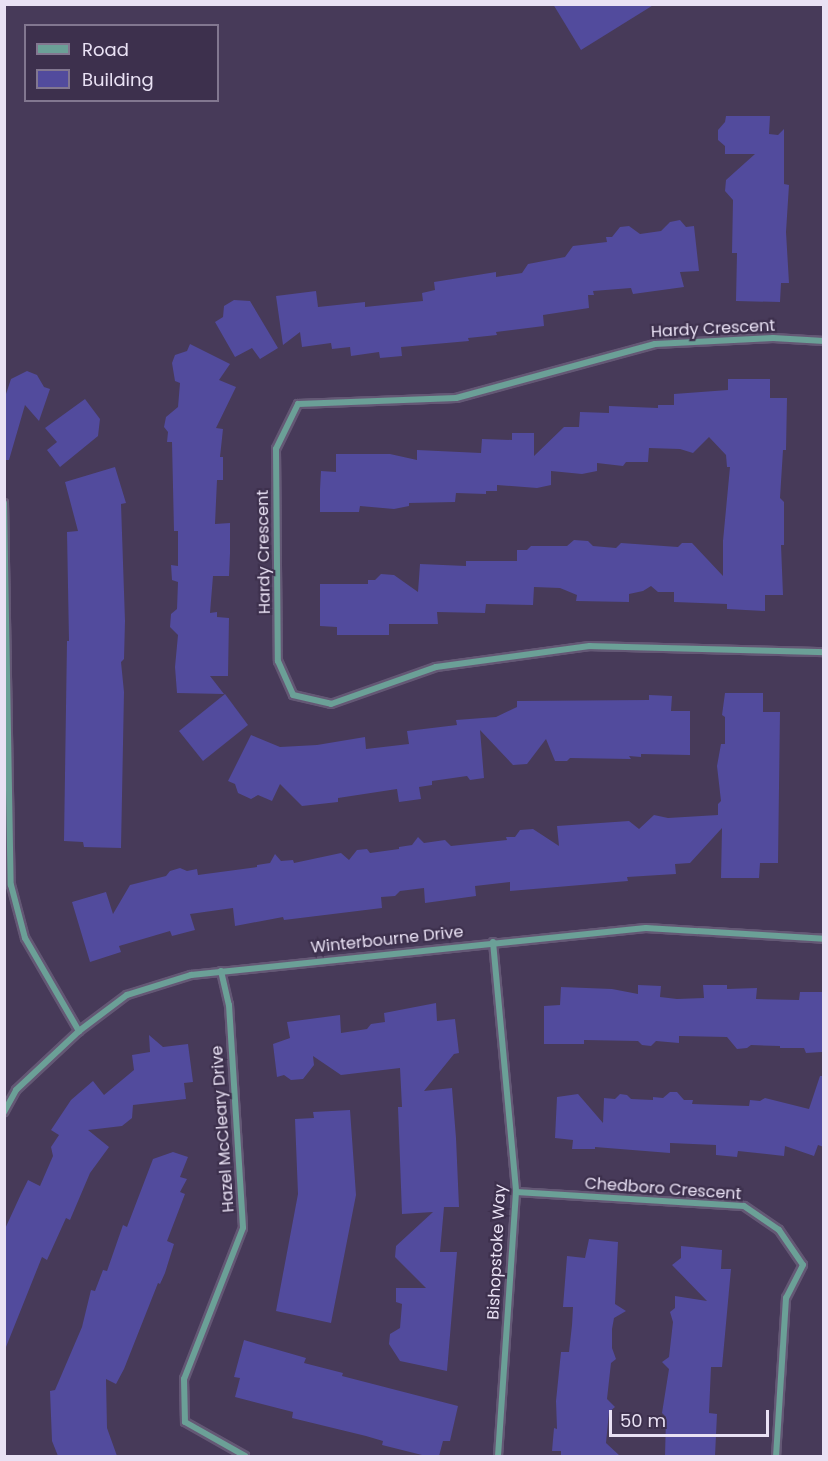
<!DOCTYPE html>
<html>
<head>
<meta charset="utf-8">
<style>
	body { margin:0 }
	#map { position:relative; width:828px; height:1461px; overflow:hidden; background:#473a59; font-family:Poppins,sans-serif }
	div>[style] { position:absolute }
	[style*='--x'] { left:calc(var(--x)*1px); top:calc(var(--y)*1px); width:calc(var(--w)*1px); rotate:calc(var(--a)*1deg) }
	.building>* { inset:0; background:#524b9d }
	.roads { filter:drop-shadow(2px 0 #645875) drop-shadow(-2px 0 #645875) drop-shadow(0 2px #645875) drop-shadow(0 -2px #645875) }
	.minor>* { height:6px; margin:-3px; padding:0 3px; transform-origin:3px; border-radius:3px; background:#6ba097 }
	span { translate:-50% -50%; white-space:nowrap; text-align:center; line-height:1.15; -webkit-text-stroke:4.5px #3d304d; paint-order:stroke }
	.street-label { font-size:16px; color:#e9e1f4 }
	.frame { position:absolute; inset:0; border:6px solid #e9e1f4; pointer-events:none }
	.legend { position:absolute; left:24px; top:24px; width:195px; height:78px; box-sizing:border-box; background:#3d304d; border:2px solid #827790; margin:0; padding:8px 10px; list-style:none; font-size:18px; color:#e9e1f4 }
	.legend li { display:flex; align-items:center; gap:12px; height:30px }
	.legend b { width:30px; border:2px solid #827790 }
	.scale { position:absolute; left:609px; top:1410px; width:160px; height:27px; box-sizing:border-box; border:3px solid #e9e1f4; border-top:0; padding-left:8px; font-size:18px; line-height:21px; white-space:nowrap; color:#e9e1f4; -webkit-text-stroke:4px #3d304d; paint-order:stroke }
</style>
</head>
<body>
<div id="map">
	<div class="building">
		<i style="clip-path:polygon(553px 4px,655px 4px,581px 50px)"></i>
		<i style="clip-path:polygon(726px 116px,770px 116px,769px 134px,778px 135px,784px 129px,784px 184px,789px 185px,786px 232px,789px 283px,781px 283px,780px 302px,736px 301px,737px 253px,732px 253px,733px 200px,725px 191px,726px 180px,755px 154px,725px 154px,725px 146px,718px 140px,718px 130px,725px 122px)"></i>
		<i style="clip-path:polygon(680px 220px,686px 227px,694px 226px,699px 271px,680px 272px,684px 287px,633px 294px,631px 288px,593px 291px,594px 295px,588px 295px,589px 308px,543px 315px,544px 326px,496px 332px,497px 335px,468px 338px,469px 341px,401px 347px,402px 356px,380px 358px,379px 352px,351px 356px,350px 347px,332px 349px,331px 343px,302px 347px,300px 332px,283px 345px,276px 296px,316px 291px,318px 307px,365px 302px,365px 307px,423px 301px,422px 293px,435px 290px,434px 282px,496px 272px,496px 277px,522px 273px,528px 264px,565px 257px,573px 246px,607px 242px,606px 237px,612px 237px,620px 227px,629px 226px,640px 234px,661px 231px,670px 222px)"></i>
		<i style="clip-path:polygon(234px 300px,250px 301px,278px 348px,260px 359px,252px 348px,235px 357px,215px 322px,223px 317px,224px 306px)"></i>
		<i style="clip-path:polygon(190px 344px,230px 364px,219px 380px,236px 387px,216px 428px,223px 429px,220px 457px,223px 457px,223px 480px,217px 480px,215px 524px,230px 523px,230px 553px,229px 576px,213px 576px,210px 613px,217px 612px,217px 617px,229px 618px,228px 676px,210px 676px,224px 694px,177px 693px,175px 667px,178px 635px,170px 627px,171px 614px,177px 609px,178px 582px,172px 580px,171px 565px,178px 566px,178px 531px,174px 531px,172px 442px,167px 442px,168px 432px,164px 427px,166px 417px,178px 407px,180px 383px,175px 381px,172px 363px,175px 355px,187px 351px)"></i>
		<i style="clip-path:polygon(27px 371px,37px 375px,44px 387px,50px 389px,39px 421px,25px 405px,9px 460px,4px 460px,4px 400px,11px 379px)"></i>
		<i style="clip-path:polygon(728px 379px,770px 379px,770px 398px,787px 398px,786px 450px,783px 450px,780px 498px,784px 502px,784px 545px,781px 545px,783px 595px,765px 595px,765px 611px,727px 609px,727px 604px,674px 602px,674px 592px,658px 592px,651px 586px,643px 591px,629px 594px,629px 602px,576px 601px,577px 595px,560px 588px,534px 587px,533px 605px,486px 604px,485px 613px,437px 612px,438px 624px,389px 624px,389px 635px,337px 635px,337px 627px,320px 626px,320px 584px,368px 584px,368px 580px,375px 580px,381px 574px,394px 575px,418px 592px,420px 564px,466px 566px,466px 561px,517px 561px,517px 550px,527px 550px,531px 546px,567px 546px,574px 540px,588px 541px,593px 546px,616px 548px,621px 543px,678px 547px,682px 543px,692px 543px,723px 576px,723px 541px,730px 467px,727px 467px,726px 455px,709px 437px,693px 453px,680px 449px,649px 448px,648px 462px,626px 462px,623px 466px,597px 463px,597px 471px,582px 474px,551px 471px,551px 485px,537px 488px,497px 485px,497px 491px,486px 491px,486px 494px,456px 493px,455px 502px,409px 503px,409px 506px,394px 509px,360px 506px,359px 512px,320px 512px,320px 489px,321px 471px,336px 472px,336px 454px,390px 454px,417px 460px,417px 450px,481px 453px,482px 439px,512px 440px,512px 433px,534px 433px,534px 456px,564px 427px,579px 427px,580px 412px,609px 413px,609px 406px,658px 408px,658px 405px,674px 405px,674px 394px,728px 390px)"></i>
		<i style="clip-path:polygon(85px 399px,100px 419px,98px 436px,60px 467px,47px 450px,57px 442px,45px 428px)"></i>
		<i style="clip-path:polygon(115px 467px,126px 503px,121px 504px,125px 621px,124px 659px,121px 662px,124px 692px,121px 848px,84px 847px,83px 842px,64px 841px,67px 641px,69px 641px,67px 532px,78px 531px,65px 482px)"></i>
		<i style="clip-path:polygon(725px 693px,763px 693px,763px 712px,780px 712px,778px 863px,760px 863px,759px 878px,721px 878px,722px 828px,690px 863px,675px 864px,676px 874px,627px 877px,628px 881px,510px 891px,510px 882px,475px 886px,476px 896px,425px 903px,424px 888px,400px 891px,395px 896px,381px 897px,382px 908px,284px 920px,283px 917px,235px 926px,233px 908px,190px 914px,195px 930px,172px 936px,170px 931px,119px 946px,121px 952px,90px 962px,72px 902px,106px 892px,113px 914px,130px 885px,166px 876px,170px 871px,180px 868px,187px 871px,197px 869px,198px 875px,257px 867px,257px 865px,270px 863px,275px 854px,281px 861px,293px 860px,294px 863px,341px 853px,349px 860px,357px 850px,367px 849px,370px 853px,399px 849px,399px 847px,412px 845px,418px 837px,424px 843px,445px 840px,451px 846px,507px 840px,506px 837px,515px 837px,520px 830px,533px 829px,559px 846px,557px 826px,629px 821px,639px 829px,654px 815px,668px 818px,718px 815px,718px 804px,721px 801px,717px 766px,721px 744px,725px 744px,725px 717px,722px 715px)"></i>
		<i style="clip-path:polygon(225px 694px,248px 725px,203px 761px,179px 731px)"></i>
		<i style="clip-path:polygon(649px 695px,672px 696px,671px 711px,690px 711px,690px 755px,641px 754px,641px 757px,629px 756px,631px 759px,570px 758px,567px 761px,555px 761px,546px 739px,527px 764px,513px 765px,480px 730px,484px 778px,470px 780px,467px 776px,432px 781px,432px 785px,419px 787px,421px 799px,399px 802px,397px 789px,338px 798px,338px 802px,302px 806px,280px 784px,272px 801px,258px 795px,251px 799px,238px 793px,235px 784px,228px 781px,251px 735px,280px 747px,317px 745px,365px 737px,366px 749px,409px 744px,407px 731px,457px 725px,456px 720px,496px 717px,517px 707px,517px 701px,649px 700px)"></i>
		<i style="clip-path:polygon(638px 985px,661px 986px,660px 997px,677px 999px,704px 998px,703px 985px,727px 985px,727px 989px,757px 988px,756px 999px,799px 1000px,800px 992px,822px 992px,822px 1052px,806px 1053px,804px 1048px,780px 1048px,780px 1046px,751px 1045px,747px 1048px,737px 1049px,727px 1037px,679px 1036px,679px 1043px,656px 1041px,651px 1046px,642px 1045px,638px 1041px,584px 1040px,584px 1044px,544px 1044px,544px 1006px,560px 1005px,561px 987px,612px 989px,638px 994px)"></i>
		<i style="clip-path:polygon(436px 1003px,437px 1021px,455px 1019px,459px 1053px,454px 1054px,424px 1091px,452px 1088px,456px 1138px,459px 1207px,444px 1207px,440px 1252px,457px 1252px,447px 1371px,400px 1361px,389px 1344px,390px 1334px,400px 1328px,402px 1304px,396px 1302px,396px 1288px,426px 1288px,395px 1257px,396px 1246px,433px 1212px,402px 1214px,398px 1107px,402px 1107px,400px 1068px,341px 1075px,313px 1056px,314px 1065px,303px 1079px,291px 1080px,284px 1075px,277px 1077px,273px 1044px,290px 1038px,287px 1022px,340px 1015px,341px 1033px,367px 1029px,371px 1024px,385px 1022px,384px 1013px)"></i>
		<i style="clip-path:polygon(149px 1035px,163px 1047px,188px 1044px,193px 1082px,184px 1083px,186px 1099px,133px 1105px,132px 1118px,122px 1126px,88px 1130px,109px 1147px,90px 1173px,70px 1220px,66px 1218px,47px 1260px,42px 1257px,4px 1352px,4px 1231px,21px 1194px,28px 1180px,40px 1186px,53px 1156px,51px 1147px,59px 1135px,51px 1130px,71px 1100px,93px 1081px,104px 1095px,134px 1070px,132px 1055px,150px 1052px)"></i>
		<i style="clip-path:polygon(820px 1076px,824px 1076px,824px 1147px,818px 1145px,814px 1156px,785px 1146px,784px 1156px,738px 1151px,737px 1157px,716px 1155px,716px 1145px,670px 1143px,670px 1153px,595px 1147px,595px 1149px,572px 1149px,573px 1140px,555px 1138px,557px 1097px,578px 1094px,603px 1123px,604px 1098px,615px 1099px,620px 1094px,627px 1095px,631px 1099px,653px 1100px,653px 1097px,663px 1098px,670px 1092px,677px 1092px,684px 1100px,693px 1100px,692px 1104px,749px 1106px,750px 1100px,760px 1101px,765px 1098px,809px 1109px)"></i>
		<i style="clip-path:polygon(350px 1110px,356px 1195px,331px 1323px,276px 1311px,298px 1194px,295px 1119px,314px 1118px,313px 1112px)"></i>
		<i style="clip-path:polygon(173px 1152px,188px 1157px,180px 1177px,187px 1179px,180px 1192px,185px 1194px,167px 1241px,174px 1244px,165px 1273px,160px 1284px,158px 1283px,124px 1369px,116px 1384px,106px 1379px,107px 1428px,117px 1456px,58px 1456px,52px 1441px,50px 1391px,55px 1390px,82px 1327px,91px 1290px,95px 1291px,103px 1270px,107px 1271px,123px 1225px,127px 1227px,153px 1159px)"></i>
		<i style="clip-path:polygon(589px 1239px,618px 1242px,615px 1304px,626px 1311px,614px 1318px,612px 1329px,612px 1348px,616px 1359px,611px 1363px,607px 1399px,615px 1407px,609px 1412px,606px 1443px,620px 1456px,561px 1456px,561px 1451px,552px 1451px,554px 1428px,557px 1429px,556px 1401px,561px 1352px,569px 1352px,572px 1325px,573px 1307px,563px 1307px,567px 1256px,585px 1258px)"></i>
		<i style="clip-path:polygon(681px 1246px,722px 1250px,721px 1269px,731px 1269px,722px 1367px,711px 1367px,709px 1413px,717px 1414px,715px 1456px,665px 1456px,666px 1417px,662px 1413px,669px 1369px,662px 1362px,669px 1357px,673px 1322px,670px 1312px,675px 1308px,675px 1296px,707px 1301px,672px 1265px,681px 1258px)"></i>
		<i style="clip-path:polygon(244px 1340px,306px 1358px,304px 1363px,343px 1373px,342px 1376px,458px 1406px,450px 1441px,443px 1441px,439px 1456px,426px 1456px,382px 1445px,383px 1441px,366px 1436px,292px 1418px,293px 1412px,235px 1397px,240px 1378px,234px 1377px)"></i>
	</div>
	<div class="roads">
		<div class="minor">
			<i style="--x:824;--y:341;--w:51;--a:-176.6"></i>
			<i style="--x:773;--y:338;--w:118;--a:177.1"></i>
			<i style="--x:655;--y:344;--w:206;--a:164.8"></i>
			<i style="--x:456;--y:398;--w:158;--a:177.8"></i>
			<i style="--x:298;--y:404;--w:50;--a:116.1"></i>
			<i style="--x:276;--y:449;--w:212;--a:89.5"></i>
			<i style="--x:278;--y:661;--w:37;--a:66"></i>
			<i style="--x:293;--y:695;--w:39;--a:13"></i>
			<i style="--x:331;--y:704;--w:111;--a:-19.4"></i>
			<i style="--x:436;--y:667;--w:155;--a:-7.8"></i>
			<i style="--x:590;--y:646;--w:234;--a:1.5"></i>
			<i style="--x:4;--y:503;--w:382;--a:89"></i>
			<i style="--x:11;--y:885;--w:55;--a:75.2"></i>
			<i style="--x:25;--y:938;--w:108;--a:59.9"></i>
			<i style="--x:493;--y:942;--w:251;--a:84.7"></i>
			<i style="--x:516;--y:1192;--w:265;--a:93.9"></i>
			<i style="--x:221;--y:971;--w:35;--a:77"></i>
			<i style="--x:229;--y:1005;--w:223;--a:86.4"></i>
			<i style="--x:243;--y:1228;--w:162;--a:111.3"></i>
			<i style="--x:184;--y:1379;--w:43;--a:88.7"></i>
			<i style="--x:185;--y:1422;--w:69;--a:29.5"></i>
			<i style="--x:4;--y:1112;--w:25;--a:-61"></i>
			<i style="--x:16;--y:1090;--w:86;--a:-43.1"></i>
			<i style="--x:79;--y:1031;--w:60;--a:-36.9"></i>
			<i style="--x:127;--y:995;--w:67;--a:-17.4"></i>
			<i style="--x:191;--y:975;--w:457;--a:-5.9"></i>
			<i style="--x:646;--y:928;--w:178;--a:3.5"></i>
			<i style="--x:516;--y:1192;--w:228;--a:3.5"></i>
			<i style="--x:744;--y:1206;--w:42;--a:34.4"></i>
			<i style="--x:779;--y:1230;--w:42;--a:55.6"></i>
			<i style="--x:803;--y:1265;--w:37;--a:117"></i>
			<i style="--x:786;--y:1298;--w:158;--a:93.6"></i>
		</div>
	</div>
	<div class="street-label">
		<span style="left:713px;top:329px;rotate:-3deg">Hardy Crescent</span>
		<span style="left:264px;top:552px;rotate:-91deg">Hardy Crescent</span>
		<span style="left:387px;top:940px;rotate:-6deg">Winterbourne Drive</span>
		<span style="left:223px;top:1129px;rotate:-94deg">Hazel McCleary Drive</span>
		<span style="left:663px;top:1189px;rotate:4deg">Chedboro Crescent</span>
		<span style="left:497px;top:1252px;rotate:-87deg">Bishopstoke Way</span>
	</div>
	<div class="frame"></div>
	<ul class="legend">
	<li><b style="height:8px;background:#6ba097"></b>Road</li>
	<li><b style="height:16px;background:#524b9d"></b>Building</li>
	</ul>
	<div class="scale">50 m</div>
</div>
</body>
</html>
